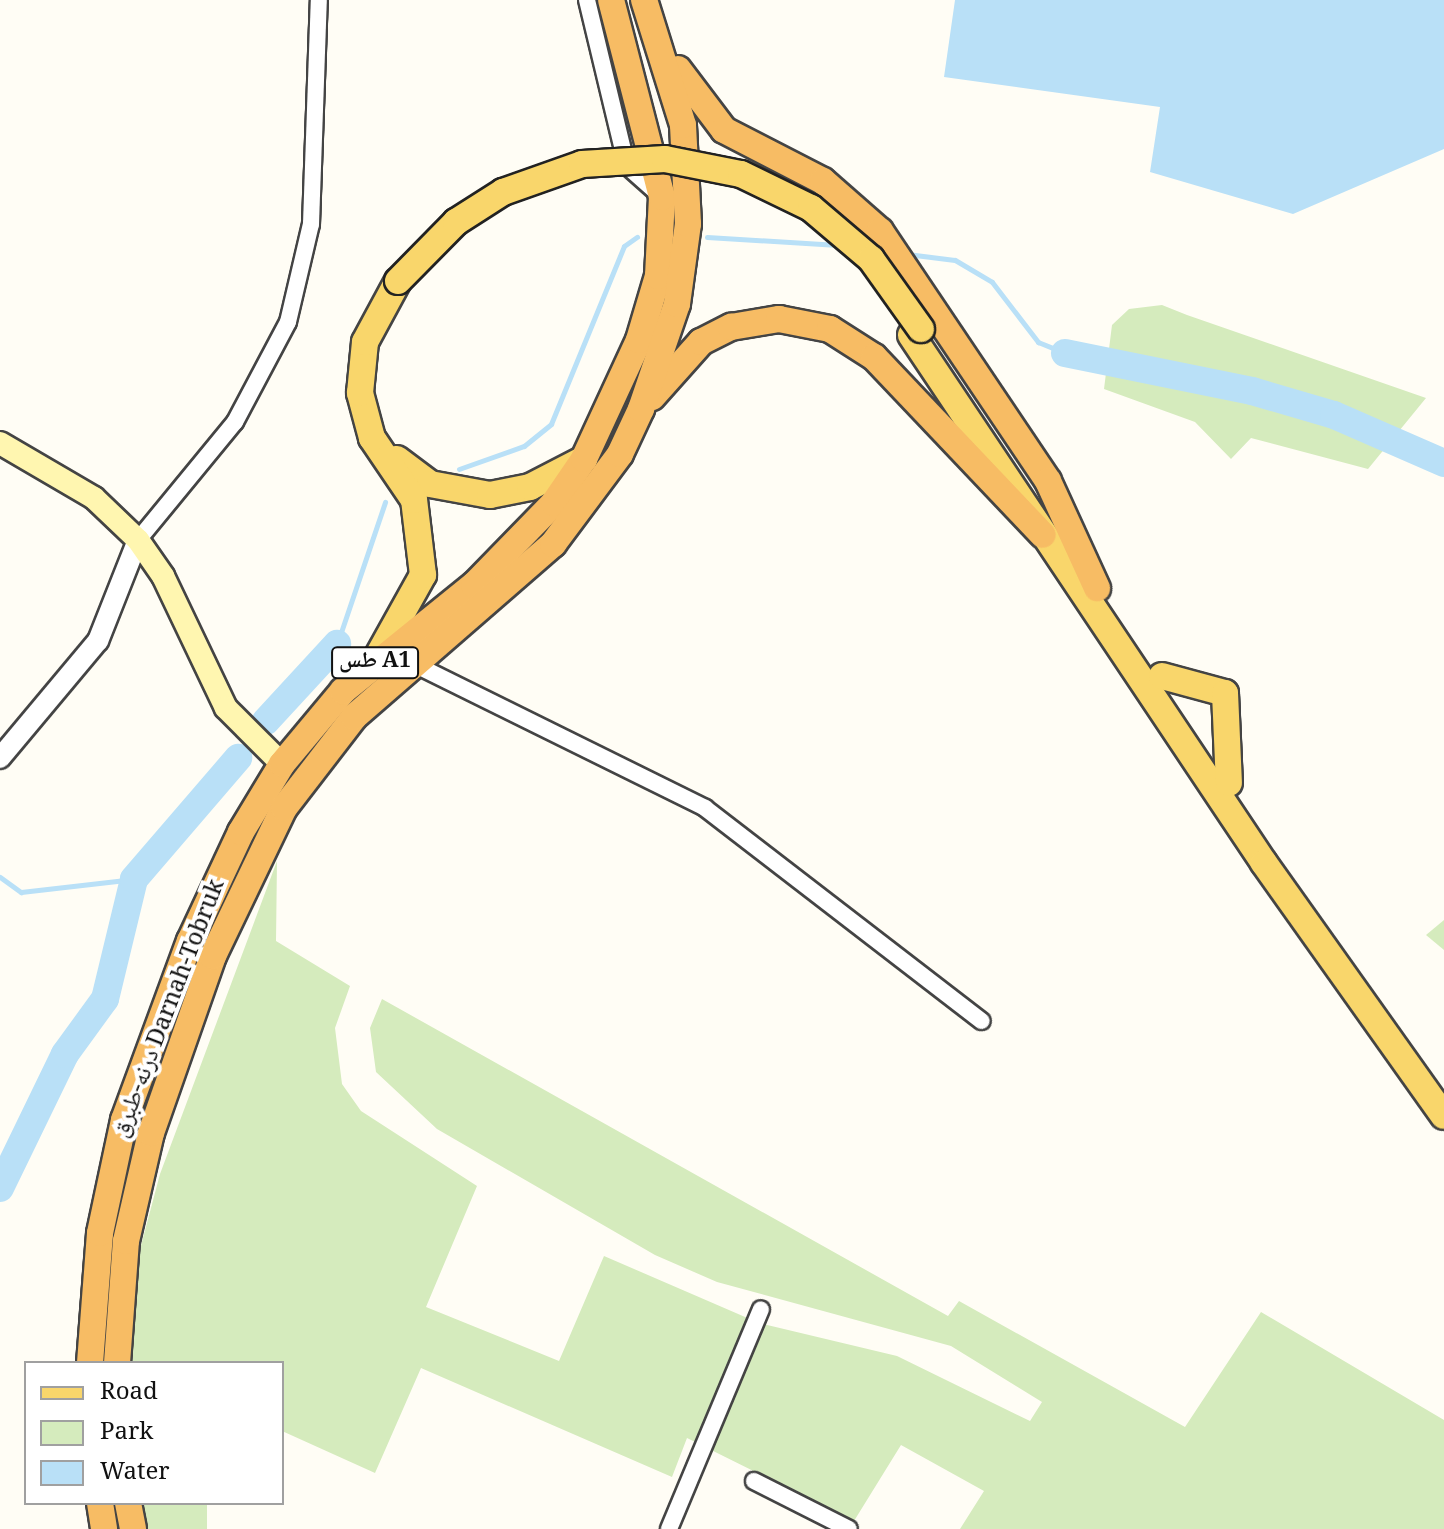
<!DOCTYPE html>
<html>
<head>
<meta charset="utf-8">
<style>
	body { margin:0 }
	#map { position:relative; width:1444px; height:1529px; overflow:hidden; background:#fffdf5; font-family:Georgia,"Noto Naskh Arabic",serif }
	div>[style] { position:absolute }
	[style*='--x'] { left:calc(var(--x)*1px); top:calc(var(--y)*1px); width:calc(var(--w)*1px); rotate:calc(var(--a)*1deg) }
	.green>* { inset:0; background:#d5ebbd }
	.water>* { inset:0; background:#b9e0f7 }
	.stream>* { height:5px; margin:-2.5px; padding:0 2.5px; transform-origin:2.5px; border-radius:2.5px; background:#b9e0f7 }
	.river>* { height:28px; margin:-14px; padding:0 14px; transform-origin:14px; border-radius:14px; background:#b9e0f7 }
	.roads { filter:drop-shadow(2px 0 #444) drop-shadow(-2px 0 #444) drop-shadow(0 2px #444) drop-shadow(0 -2px #444) }
	.minor>* { height:16px; margin:-8px; padding:0 8px; transform-origin:8px; border-radius:8px; background:#fff }
	.tertiary>* { height:20px; margin:-10px; padding:0 10px; transform-origin:10px; border-radius:10px; background:#fff }
	.secondary>* { height:22px; margin:-11px; padding:0 11px; transform-origin:11px; border-radius:11px; background:#fff6b0 }
	.primary>* { height:26px; margin:-13px; padding:0 13px; transform-origin:13px; border-radius:13px; background:#f9d66b }
	.trunk>* { height:26px; margin:-13px; padding:0 13px; transform-origin:13px; border-radius:13px; background:#f7bc64 }
	.bridges { filter:drop-shadow(2px 0 #222) drop-shadow(-2px 0 #222) drop-shadow(0 2px #222) drop-shadow(0 -2px #222) }
	.primary-bridge>* { height:26px; margin:-13px; padding:0 13px; transform-origin:13px; border-radius:13px; background:#f9d66b }
	span { translate:-50% -50%; white-space:nowrap; text-align:center; line-height:1.15; -webkit-text-stroke:8px #fff; paint-order:stroke }
	.shield-label span { padding:2px 6px; background:#fff; border:2px solid; border-radius:6px; -webkit-text-stroke-width:0 }
	.shield-label { font-size:22px; color:#111; font-weight:700 }
	.street-label { font-size:24px; color:#111 }
	.legend { position:absolute; left:24px; top:1361px; width:260px; height:144px; box-sizing:border-box; background:#fff; border:2px solid #a0a0a0; margin:0; padding:10px 14px; list-style:none; font-size:24px; color:#111 }
	.legend li { display:flex; align-items:center; gap:16px; height:40px }
	.legend b { width:40px; border:2px solid #a0a0a0 }
</style>
</head>
<body>
<div id="map">
	<div class="green">
		<i style="clip-path:polygon(1162px 305px,1187px 315px,1426px 398px,1368px 469px,1251px 438px,1231px 459px,1195px 422px,1104px 389px,1112px 325px,1129px 309px)"></i>
		<i style="clip-path:polygon(277px 861px,276px 941px,350px 986px,335px 1028px,342px 1084px,361px 1111px,477px 1186px,426px 1307px,559px 1361px,604px 1256px,759px 1323px,897px 1356px,1030px 1421px,1042px 1402px,951px 1346px,717px 1282px,655px 1255px,437px 1129px,376px 1072px,370px 1028px,382px 999px,948px 1316px,959px 1301px,1185px 1427px,1261px 1312px,1444px 1420px,1444px 1529px,960px 1529px,984px 1491px,901px 1445px,854px 1521px,687px 1438px,672px 1477px,421px 1368px,375px 1473px,282px 1431px,282px 1363px,124px 1363px,139px 1253px,160px 1174px)"></i>
		<i style="clip-path:polygon(1444px 920px,1444px 950px,1426px 935px)"></i>
		<i style="clip-path:polygon(137px 1503px,207px 1503px,207px 1529px,140px 1529px)"></i>
	</div>
	<div class="water">
		<i style="clip-path:polygon(955px 0,1444px 0,1444px 149px,1293px 214px,1150px 172px,1160px 107px,944px 77px)"></i>
	</div>
	<div class="stream">
		<i style="--x:707;--y:237;--w:131;--a:3.5"></i>
		<i style="--x:907;--y:254;--w:48;--a:7.1"></i>
		<i style="--x:955;--y:260;--w:43;--a:30.7"></i>
		<i style="--x:992;--y:282;--w:76;--a:52.5"></i>
		<i style="--x:1038;--y:342;--w:29;--a:22"></i>
		<i style="--x:459;--y:469;--w:69;--a:-19.5"></i>
		<i style="--x:524;--y:446;--w:35;--a:-39"></i>
		<i style="--x:551;--y:424;--w:192;--a:-67.7"></i>
		<i style="--x:624;--y:246;--w:16;--a:-35"></i>
		<i style="--x:337;--y:644;--w:150;--a:-71.3"></i>
		<i style="--x:0;--y:877;--w:26;--a:36"></i>
		<i style="--x:21;--y:892;--w:114;--a:-6.6"></i>
	</div>
	<div class="river">
		<i style="--x:1065;--y:353;--w:191;--a:11.5"></i>
		<i style="--x:1252;--y:391;--w:85;--a:16.3"></i>
		<i style="--x:1334;--y:415;--w:120;--a:23.6"></i>
		<i style="--x:266;--y:721;--w:105;--a:-47.3"></i>
		<i style="--x:0;--y:1188;--w:149;--a:-64.1"></i>
		<i style="--x:65;--y:1054;--w:68;--a:-54"></i>
		<i style="--x:105;--y:999;--w:123;--a:-76.4"></i>
		<i style="--x:134;--y:879;--w:160;--a:-49.3"></i>
	</div>
	<div class="roads">
		<div class="minor">
			<i style="--x:587;--y:0;--w:171;--a:76.5"></i>
			<i style="--x:627;--y:166;--w:47;--a:41.5"></i>
			<i style="--x:138;--y:540;--w:153;--a:-50.6"></i>
			<i style="--x:235;--y:422;--w:113;--a:-62.1"></i>
			<i style="--x:288;--y:322;--w:101;--a:-76.8"></i>
			<i style="--x:311;--y:224;--w:224;--a:-88"></i>
			<i style="--x:412;--y:663;--w:327;--a:26.3"></i>
			<i style="--x:705;--y:808;--w:349;--a:37.6"></i>
			<i style="--x:754;--y:1481;--w:106;--a:26.8"></i>
			<i style="--x:669;--y:1529;--w:238;--a:-67.3"></i>
		</div>
		<div class="tertiary">
			<i style="--x:0;--y:758;--w:153;--a:-50.1"></i>
			<i style="--x:98;--y:641;--w:109;--a:-68.4"></i>
		</div>
		<div class="secondary">
			<i style="--x:0;--y:443;--w:109;--a:30.3"></i>
			<i style="--x:94;--y:498;--w:61;--a:43.7"></i>
			<i style="--x:138;--y:540;--w:44;--a:55.2"></i>
			<i style="--x:163;--y:576;--w:146;--a:64.5"></i>
			<i style="--x:226;--y:708;--w:79;--a:45"></i>
		</div>
		<div class="primary">
			<i style="--x:911;--y:335;--w:635;--a:56.23"></i>
			<i style="--x:1264;--y:863;--w:310;--a:54.6"></i>
			<i style="--x:397;--y:459;--w:41;--a:37.1"></i>
			<i style="--x:430;--y:484;--w:61;--a:10.4"></i>
			<i style="--x:490;--y:495;--w:41;--a:-11.3"></i>
			<i style="--x:530;--y:487;--w:61;--a:-27.4"></i>
			<i style="--x:374;--y:663;--w:101;--a:-60.9"></i>
			<i style="--x:423;--y:575;--w:76;--a:-96.8"></i>
			<i style="--x:414;--y:500;--w:75;--a:-124.1"></i>
			<i style="--x:372;--y:438;--w:47;--a:-104.9"></i>
			<i style="--x:360;--y:393;--w:51;--a:-84.4"></i>
			<i style="--x:365;--y:342;--w:69;--a:-61.6"></i>
			<i style="--x:1162;--y:676;--w:65;--a:15.1"></i>
			<i style="--x:1225;--y:693;--w:90;--a:87.5"></i>
		</div>
		<div class="trunk">
			<i style="--x:678;--y:69;--w:76;--a:53"></i>
			<i style="--x:724;--y:130;--w:111;--a:27.3"></i>
			<i style="--x:823;--y:181;--w:76;--a:41.3"></i>
			<i style="--x:880;--y:231;--w:301;--a:56.1"></i>
			<i style="--x:1048;--y:481;--w:118;--a:65.4"></i>
			<i style="--x:652;--y:397;--w:74;--a:-48.3"></i>
			<i style="--x:701;--y:342;--w:34;--a:-27"></i>
			<i style="--x:731;--y:327;--w:49;--a:-9.5"></i>
			<i style="--x:779;--y:319;--w:52;--a:11.1"></i>
			<i style="--x:830;--y:329;--w:52;--a:32.5"></i>
			<i style="--x:874;--y:357;--w:245;--a:46.5"></i>
			<i style="--x:90;--y:1363;--w:130;--a:-85.6"></i>
			<i style="--x:100;--y:1233;--w:116;--a:-78"></i>
			<i style="--x:124;--y:1120;--w:191;--a:-69.8"></i>
			<i style="--x:190;--y:941;--w:120;--a:-64.9"></i>
			<i style="--x:241;--y:832;--w:79;--a:-58.9"></i>
			<i style="--x:282;--y:764;--w:95;--a:-50.1"></i>
			<i style="--x:343;--y:691;--w:169;--a:-39"></i>
			<i style="--x:474;--y:585;--w:115;--a:-45.7"></i>
			<i style="--x:554;--y:503;--w:53;--a:-55.7"></i>
			<i style="--x:584;--y:459;--w:131;--a:-65.2"></i>
			<i style="--x:639;--y:340;--w:67;--a:-73.5"></i>
			<i style="--x:658;--y:276;--w:79;--a:-87.1"></i>
			<i style="--x:662;--y:197;--w:203;--a:-104.5"></i>
			<i style="--x:117;--y:1363;--w:122;--a:-85.8"></i>
			<i style="--x:126;--y:1241;--w:111;--a:-77"></i>
			<i style="--x:151;--y:1133;--w:188;--a:-70.7"></i>
			<i style="--x:213;--y:956;--w:164;--a:-64.4"></i>
			<i style="--x:284;--y:808;--w:115;--a:-52.4"></i>
			<i style="--x:354;--y:717;--w:264;--a:-41"></i>
			<i style="--x:553;--y:544;--w:112;--a:-53.3"></i>
			<i style="--x:620;--y:454;--w:50;--a:-65"></i>
			<i style="--x:641;--y:409;--w:111;--a:-71.1"></i>
			<i style="--x:677;--y:304;--w:81;--a:-82.2"></i>
			<i style="--x:688;--y:224;--w:99;--a:-92.9"></i>
			<i style="--x:683;--y:125;--w:131;--a:-107.3"></i>
			<i style="--x:100;--y:1503;--w:26;--a:81"></i>
			<i style="--x:128;--y:1503;--w:26;--a:79"></i>
		</div>
	</div>
	<div class="bridges">
		<div class="primary-bridge">
			<i style="--x:398;--y:281;--w:83;--a:-45.5"></i>
			<i style="--x:456;--y:222;--w:56;--a:-32.6"></i>
			<i style="--x:503;--y:192;--w:84;--a:-19.5"></i>
			<i style="--x:582;--y:164;--w:83;--a:-3.4"></i>
			<i style="--x:665;--y:159;--w:77;--a:11.2"></i>
			<i style="--x:741;--y:174;--w:78;--a:25.9"></i>
			<i style="--x:811;--y:208;--w:79;--a:40.4"></i>
			<i style="--x:871;--y:259;--w:86;--a:54.5"></i>
		</div>
	</div>
	<div class="shield-label">
		<span style="left:375px;top:663px">طس A1</span>
	</div>
	<div class="street-label">
		<span style="left:170px;top:1009px;rotate:-69deg">درنه-طبرق Darnah-Tobruk</span>
	</div>
	<ul class="legend">
	<li><b style="height:10px;background:#f9d66b"></b>Road</li>
	<li><b style="height:22px;background:#d5ebbd"></b>Park</li>
	<li><b style="height:22px;background:#b9e0f7"></b>Water</li>
	</ul>
</div>
</body>
</html>
